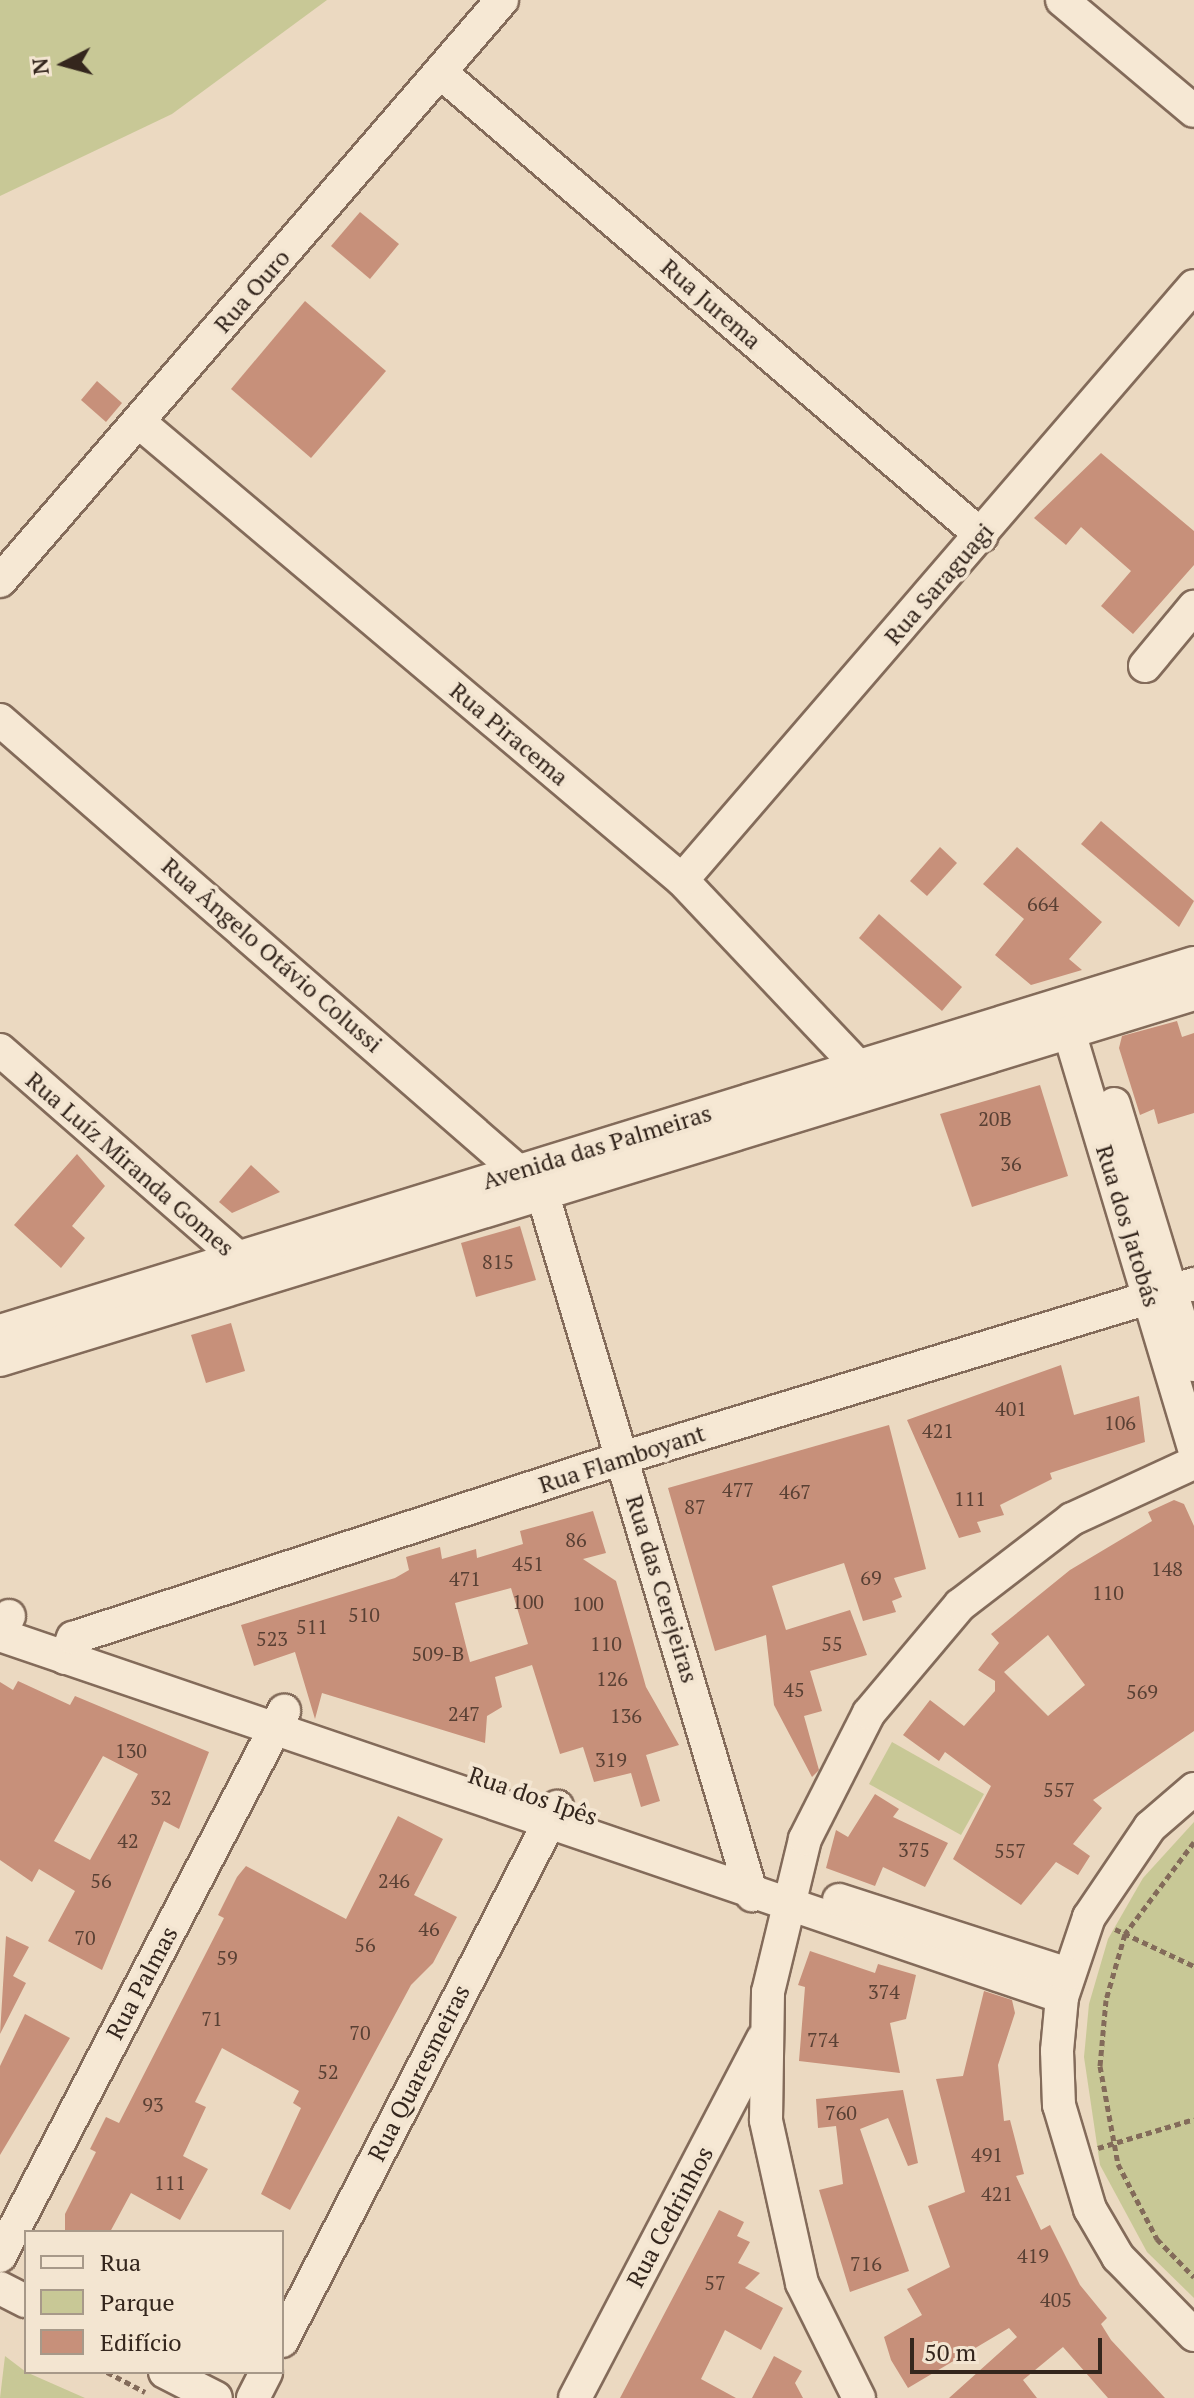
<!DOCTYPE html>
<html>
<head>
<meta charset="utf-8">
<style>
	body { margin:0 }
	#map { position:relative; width:1194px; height:2398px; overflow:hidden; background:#ebd9c1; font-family:"PT Serif",serif }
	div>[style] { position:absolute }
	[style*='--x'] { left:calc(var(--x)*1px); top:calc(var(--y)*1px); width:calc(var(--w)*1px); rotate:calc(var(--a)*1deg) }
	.green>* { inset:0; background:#c8c896 }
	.building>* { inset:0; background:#c7907a }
	.path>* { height:5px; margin-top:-2.5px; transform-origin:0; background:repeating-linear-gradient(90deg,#836b5a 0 6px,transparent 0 10px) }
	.roads { filter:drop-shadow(2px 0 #836b5a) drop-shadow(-2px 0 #836b5a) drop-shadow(0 2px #836b5a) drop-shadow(0 -2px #836b5a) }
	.minor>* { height:32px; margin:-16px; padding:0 16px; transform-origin:16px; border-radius:16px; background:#f6e8d4 }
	span { translate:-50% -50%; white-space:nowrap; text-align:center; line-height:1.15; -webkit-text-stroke:8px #f3e5d1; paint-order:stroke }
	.number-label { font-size:20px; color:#594034 }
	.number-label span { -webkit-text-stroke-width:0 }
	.street-label { font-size:24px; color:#34261d }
	.legend { position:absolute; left:24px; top:2230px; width:260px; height:144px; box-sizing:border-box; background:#f3e5d1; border:2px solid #a79989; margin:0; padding:10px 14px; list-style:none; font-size:24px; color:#34261d }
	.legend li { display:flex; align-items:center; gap:16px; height:40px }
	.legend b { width:40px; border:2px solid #a79989 }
	.north { position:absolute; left:24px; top:24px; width:80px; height:80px; -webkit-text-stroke:6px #f3e5d1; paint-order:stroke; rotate:264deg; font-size:22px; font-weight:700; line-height:32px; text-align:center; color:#34261d }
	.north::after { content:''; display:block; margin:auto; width:28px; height:36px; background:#34261d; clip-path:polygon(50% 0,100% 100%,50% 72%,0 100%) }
	.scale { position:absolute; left:910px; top:2338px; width:192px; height:36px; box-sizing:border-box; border:4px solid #34261d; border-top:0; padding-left:10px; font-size:24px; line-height:28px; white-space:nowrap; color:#34261d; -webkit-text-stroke:6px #f3e5d1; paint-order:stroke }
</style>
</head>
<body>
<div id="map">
	<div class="green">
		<i style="clip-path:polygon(0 0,327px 0,172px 114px,0 196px)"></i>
		<i style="clip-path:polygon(892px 1742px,984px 1794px,961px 1835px,869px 1784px)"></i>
		<i style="clip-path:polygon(1194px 1822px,1194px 2298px,1147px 2252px,1100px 2165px,1084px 2057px,1089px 2004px,1108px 1939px,1143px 1878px)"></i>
		<i style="clip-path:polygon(5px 2356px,26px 2372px,85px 2398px,0 2398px)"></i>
	</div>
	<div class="building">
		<i style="clip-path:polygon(360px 212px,399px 244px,370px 279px,331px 246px)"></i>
		<i style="clip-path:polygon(305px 301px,386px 371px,311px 458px,231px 389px)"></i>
		<i style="clip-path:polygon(97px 381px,122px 403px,106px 422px,81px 400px)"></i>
		<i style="clip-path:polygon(1101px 453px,1194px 531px,1194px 565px,1133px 634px,1101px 606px,1131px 571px,1081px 527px,1066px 545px,1034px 518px)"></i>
		<i style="clip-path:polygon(1101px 821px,1194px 901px,1179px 927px,1081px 844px)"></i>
		<i style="clip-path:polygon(940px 847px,957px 863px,927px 896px,910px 881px)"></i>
		<i style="clip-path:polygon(1017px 847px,1102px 922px,1069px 959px,1082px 970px,1031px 985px,995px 955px,1024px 919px,983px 884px)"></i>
		<i style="clip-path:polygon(879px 914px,962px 987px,942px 1011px,859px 938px)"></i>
		<i style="clip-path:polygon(1177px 1021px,1182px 1037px,1194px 1033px,1194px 1113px,1158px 1124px,1154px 1109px,1140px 1115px,1119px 1048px,1122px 1036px)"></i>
		<i style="clip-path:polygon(1040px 1085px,1068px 1176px,972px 1207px,940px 1114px)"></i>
		<i style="clip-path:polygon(77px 1154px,105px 1186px,72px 1226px,85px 1238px,61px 1268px,14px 1225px)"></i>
		<i style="clip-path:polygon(251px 1165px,280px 1192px,232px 1213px,219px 1202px)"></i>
		<i style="clip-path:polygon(520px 1226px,536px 1280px,476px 1297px,461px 1243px)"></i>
		<i style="clip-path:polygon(231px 1323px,245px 1371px,206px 1383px,191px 1335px)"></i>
		<i style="clip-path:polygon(1061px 1365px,1074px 1415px,1139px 1396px,1145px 1442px,1050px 1473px,1052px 1479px,1000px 1505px,1004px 1515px,977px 1522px,981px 1532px,959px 1538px,907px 1420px)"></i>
		<i style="clip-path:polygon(889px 1425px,926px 1569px,894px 1578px,902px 1597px,892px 1601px,896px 1612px,863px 1621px,844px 1563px,772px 1586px,786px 1630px,850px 1610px,867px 1655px,810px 1671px,822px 1711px,804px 1716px,819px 1770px,812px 1777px,774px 1705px,766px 1635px,715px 1651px,668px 1488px)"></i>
		<i style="clip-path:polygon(evenodd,1174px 1500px,1184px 1504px,1194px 1526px,1194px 1731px,1093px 1800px,1102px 1808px,1073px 1844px,1090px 1856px,1078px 1875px,1056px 1862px,1021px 1905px,953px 1859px,991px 1786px,945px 1752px,939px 1761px,903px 1735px,930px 1700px,964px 1726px,995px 1691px,995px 1681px,978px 1670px,999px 1643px,991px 1634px,1070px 1570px,1152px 1521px,1148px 1512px,1174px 1500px,1048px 1635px,1085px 1685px,1048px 1716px,1004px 1672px,1048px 1635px)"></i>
		<i style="clip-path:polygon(evenodd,593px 1511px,606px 1553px,583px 1559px,616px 1581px,646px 1687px,679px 1745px,646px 1755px,660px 1801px,641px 1807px,631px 1773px,594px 1782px,583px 1747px,560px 1754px,532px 1665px,495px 1677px,502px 1707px,487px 1716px,485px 1743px,322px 1693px,315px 1719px,295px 1652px,254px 1666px,241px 1625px,395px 1578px,409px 1570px,406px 1557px,440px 1547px,442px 1559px,476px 1549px,477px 1558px,523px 1544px,520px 1531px,593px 1511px,511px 1588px,528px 1644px,470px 1662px,455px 1603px,511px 1588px)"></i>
		<i style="clip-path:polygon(evenodd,18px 1681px,70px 1705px,75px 1696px,209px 1752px,179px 1829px,164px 1821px,102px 1970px,48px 1941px,75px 1891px,39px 1869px,32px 1882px,0 1860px,0 1682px,13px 1690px,18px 1681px,103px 1756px,138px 1774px,90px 1860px,54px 1841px,103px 1756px)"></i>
		<i style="clip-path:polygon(875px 1794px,899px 1809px,893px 1817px,948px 1843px,925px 1887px,883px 1867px,875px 1886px,826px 1868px,836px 1830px,848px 1837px)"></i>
		<i style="clip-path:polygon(398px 1816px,443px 1839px,414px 1895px,457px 1917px,433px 1963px,411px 1985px,290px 2210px,261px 2194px,301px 2108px,293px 2103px,299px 2091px,222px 2048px,195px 2102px,206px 2107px,183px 2156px,208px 2169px,180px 2220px,131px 2193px,110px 2232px,65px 2232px,65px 2214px,96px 2152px,90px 2149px,106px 2117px,119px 2123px,224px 1918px,218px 1915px,237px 1877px,246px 1866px,346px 1919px)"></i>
		<i style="clip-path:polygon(6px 1936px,29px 1947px,13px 1976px,26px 1983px,0 2034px)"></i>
		<i style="clip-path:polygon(810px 1951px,875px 1973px,878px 1964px,916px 1975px,906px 2019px,890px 2023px,900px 2073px,799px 2061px,805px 1987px,798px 1985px)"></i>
		<i style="clip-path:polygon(984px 1991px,1012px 2000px,1015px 2013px,998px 2065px,1004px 2121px,1010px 2120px,1024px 2174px,1016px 2176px,1041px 2230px,1050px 2225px,1080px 2285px,1107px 2318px,1101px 2324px,1111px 2340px,1165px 2398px,1108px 2398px,1063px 2347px,1023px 2380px,1037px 2398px,949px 2398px,1017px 2337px,1009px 2328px,908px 2388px,891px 2360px,884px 2337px,922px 2315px,907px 2289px,950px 2267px,928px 2206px,965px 2192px,936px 2079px,963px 2076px)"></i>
		<i style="clip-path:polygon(25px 2014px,70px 2038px,0 2155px,0 2066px)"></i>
		<i style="clip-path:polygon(903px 2090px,918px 2163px,908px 2166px,888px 2118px,860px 2129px,909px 2271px,850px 2292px,819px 2190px,843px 2184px,836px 2126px,818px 2128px,816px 2099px)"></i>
		<i style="clip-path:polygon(719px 2210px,744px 2222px,737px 2236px,750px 2242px,738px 2263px,760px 2273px,745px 2288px,783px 2308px,761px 2350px,725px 2330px,701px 2379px,736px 2398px,620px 2398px)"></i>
		<i style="clip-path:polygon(774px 2356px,802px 2371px,795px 2383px,803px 2398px,752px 2398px)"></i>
	</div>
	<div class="path">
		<i style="--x:1194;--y:1842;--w:115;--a:126.9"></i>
		<i style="--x:1125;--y:1934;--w:69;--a:106.1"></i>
		<i style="--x:1106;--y:2000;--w:66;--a:95.2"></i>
		<i style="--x:1100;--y:2066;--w:100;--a:79.6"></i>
		<i style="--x:1118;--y:2164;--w:85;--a:62.5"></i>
		<i style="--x:1157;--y:2239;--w:53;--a:45.8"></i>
		<i style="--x:1115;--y:1929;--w:87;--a:25.1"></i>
		<i style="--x:1098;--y:2148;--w:100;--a:-16.8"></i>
		<i style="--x:107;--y:2372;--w:43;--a:27.8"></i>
	</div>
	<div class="roads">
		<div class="minor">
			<i style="--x:1062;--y:0;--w:172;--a:40.1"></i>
			<i style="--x:440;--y:72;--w:713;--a:40.57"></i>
			<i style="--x:140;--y:423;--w:709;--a:40.14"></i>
			<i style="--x:682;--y:880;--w:256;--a:46.6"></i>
			<i style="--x:0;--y:581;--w:768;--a:-49.17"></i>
			<i style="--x:1145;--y:666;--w:77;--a:-50.3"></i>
			<i style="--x:0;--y:720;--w:719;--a:41.05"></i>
			<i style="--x:542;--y:1192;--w:734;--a:73.37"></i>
			<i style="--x:682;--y:880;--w:784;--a:-49.24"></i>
			<i style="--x:1064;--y:1015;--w:451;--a:73.3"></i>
			<i style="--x:0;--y:1050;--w:333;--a:41.1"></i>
			<i style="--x:1114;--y:1104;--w:273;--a:73"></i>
			<i style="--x:0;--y:1331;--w:1249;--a:-17.13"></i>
			<i style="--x:0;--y:1360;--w:1249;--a:-17.04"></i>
			<i style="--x:9;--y:1616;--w:21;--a:115"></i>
			<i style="--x:0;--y:1635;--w:1122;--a:18.82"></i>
			<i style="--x:65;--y:1658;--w:22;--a:-68"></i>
			<i style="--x:73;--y:1638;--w:578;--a:-18.15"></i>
			<i style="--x:622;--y:1458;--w:598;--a:-16.92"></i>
			<i style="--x:1194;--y:1789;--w:58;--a:139.2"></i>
			<i style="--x:1150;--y:1827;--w:109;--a:124.1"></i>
			<i style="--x:1089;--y:1917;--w:84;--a:108.6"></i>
			<i style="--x:1062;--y:1997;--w:54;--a:95.3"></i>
			<i style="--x:1057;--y:2051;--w:54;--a:87.9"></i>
			<i style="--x:1059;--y:2105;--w:109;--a:73.4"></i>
			<i style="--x:1090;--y:2209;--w:56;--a:59.7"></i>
			<i style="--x:1118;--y:2257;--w:109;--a:45.7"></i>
			<i style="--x:839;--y:1900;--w:241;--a:17.9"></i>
			<i style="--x:0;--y:2256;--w:615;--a:-62.48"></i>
			<i style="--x:0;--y:2288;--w:29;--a:27"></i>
			<i style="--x:282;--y:2341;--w:601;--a:-62.75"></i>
			<i style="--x:165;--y:2372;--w:57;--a:27"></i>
			<i style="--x:253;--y:2398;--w:29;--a:-63"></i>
			<i style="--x:575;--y:2398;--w:405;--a:-62.4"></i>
			<i style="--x:859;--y:2398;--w:128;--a:-116.4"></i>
			<i style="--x:802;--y:2283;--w:167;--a:-102.5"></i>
			<i style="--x:766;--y:2120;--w:128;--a:-89.1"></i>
			<i style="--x:768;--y:1992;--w:157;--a:-76.4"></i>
			<i style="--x:805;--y:1839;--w:141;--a:-63.1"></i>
			<i style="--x:869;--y:1713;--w:141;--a:-49.9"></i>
			<i style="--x:960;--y:1605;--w:141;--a:-37.5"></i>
			<i style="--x:1072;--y:1519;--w:134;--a:-24.7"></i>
		</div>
	</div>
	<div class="number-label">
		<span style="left:1043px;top:903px">664</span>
		<span style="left:995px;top:1118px">20B</span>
		<span style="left:1011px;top:1163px">36</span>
		<span style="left:498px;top:1261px">815</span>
		<span style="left:1011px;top:1408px">401</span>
		<span style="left:1120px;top:1422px">106</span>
		<span style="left:938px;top:1430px">421</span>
		<span style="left:738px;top:1489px">477</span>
		<span style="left:795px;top:1491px">467</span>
		<span style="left:970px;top:1498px">111</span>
		<span style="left:695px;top:1506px">87</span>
		<span style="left:576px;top:1539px">86</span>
		<span style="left:528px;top:1563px">451</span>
		<span style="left:1167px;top:1568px">148</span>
		<span style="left:871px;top:1577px">69</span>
		<span style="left:465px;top:1578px">471</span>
		<span style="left:1108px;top:1592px">110</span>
		<span style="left:528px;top:1601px">100</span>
		<span style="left:588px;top:1603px">100</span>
		<span style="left:364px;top:1614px">510</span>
		<span style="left:312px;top:1626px">511</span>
		<span style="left:272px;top:1638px">523</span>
		<span style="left:606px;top:1643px">110</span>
		<span style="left:832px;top:1643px">55</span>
		<span style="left:438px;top:1653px">509-B</span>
		<span style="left:612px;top:1678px">126</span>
		<span style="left:794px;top:1689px">45</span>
		<span style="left:1142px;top:1691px">569</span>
		<span style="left:464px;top:1713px">247</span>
		<span style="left:626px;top:1715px">136</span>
		<span style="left:131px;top:1750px">130</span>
		<span style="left:611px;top:1759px">319</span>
		<span style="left:1059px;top:1789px">557</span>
		<span style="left:161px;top:1797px">32</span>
		<span style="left:128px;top:1840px">42</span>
		<span style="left:914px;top:1849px">375</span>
		<span style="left:1010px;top:1850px">557</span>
		<span style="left:101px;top:1880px">56</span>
		<span style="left:394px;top:1880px">246</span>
		<span style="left:429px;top:1928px">46</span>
		<span style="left:85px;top:1937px">70</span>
		<span style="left:365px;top:1944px">56</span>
		<span style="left:227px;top:1957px">59</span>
		<span style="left:884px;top:1991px">374</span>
		<span style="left:212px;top:2018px">71</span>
		<span style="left:360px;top:2032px">70</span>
		<span style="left:823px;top:2039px">774</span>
		<span style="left:328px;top:2071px">52</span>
		<span style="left:153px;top:2104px">93</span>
		<span style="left:841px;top:2112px">760</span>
		<span style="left:987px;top:2154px">491</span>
		<span style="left:170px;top:2182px">111</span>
		<span style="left:997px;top:2193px">421</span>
		<span style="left:1033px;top:2255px">419</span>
		<span style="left:866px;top:2263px">716</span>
		<span style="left:715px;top:2282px">57</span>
		<span style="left:1056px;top:2299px">405</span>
	</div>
	<div class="street-label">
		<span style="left:252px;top:291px;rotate:-49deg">Rua Ouro</span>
		<span style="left:711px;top:304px;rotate:41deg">Rua Jurema</span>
		<span style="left:939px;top:584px;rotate:-49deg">Rua Saraguagi</span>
		<span style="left:509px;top:734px;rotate:40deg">Rua Piracema</span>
		<span style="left:272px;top:955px;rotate:41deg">Rua Ângelo Otávio Colussi</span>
		<span style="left:597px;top:1147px;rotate:-17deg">Avenida das Palmeiras</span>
		<span style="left:130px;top:1164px;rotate:41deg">Rua Luíz Miranda Gomes</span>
		<span style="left:1128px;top:1226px;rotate:73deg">Rua dos Jatobás</span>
		<span style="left:622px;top:1459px;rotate:-18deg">Rua Flamboyant</span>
		<span style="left:662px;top:1589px;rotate:73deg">Rua das Cerejeiras</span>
		<span style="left:533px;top:1796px;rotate:19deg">Rua dos Ipês</span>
		<span style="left:142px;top:1983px;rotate:-62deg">Rua Palmas</span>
		<span style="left:419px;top:2073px;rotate:-63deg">Rua Quaresmeiras</span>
		<span style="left:670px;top:2217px;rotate:-62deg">Rua Cedrinhos</span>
	</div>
	<ul class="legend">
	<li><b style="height:10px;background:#f6e8d4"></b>Rua</li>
	<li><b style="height:22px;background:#c8c896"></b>Parque</li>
	<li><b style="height:22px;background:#c7907a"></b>Edifício</li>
	</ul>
	<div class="north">N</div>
	<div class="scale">50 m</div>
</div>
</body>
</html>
